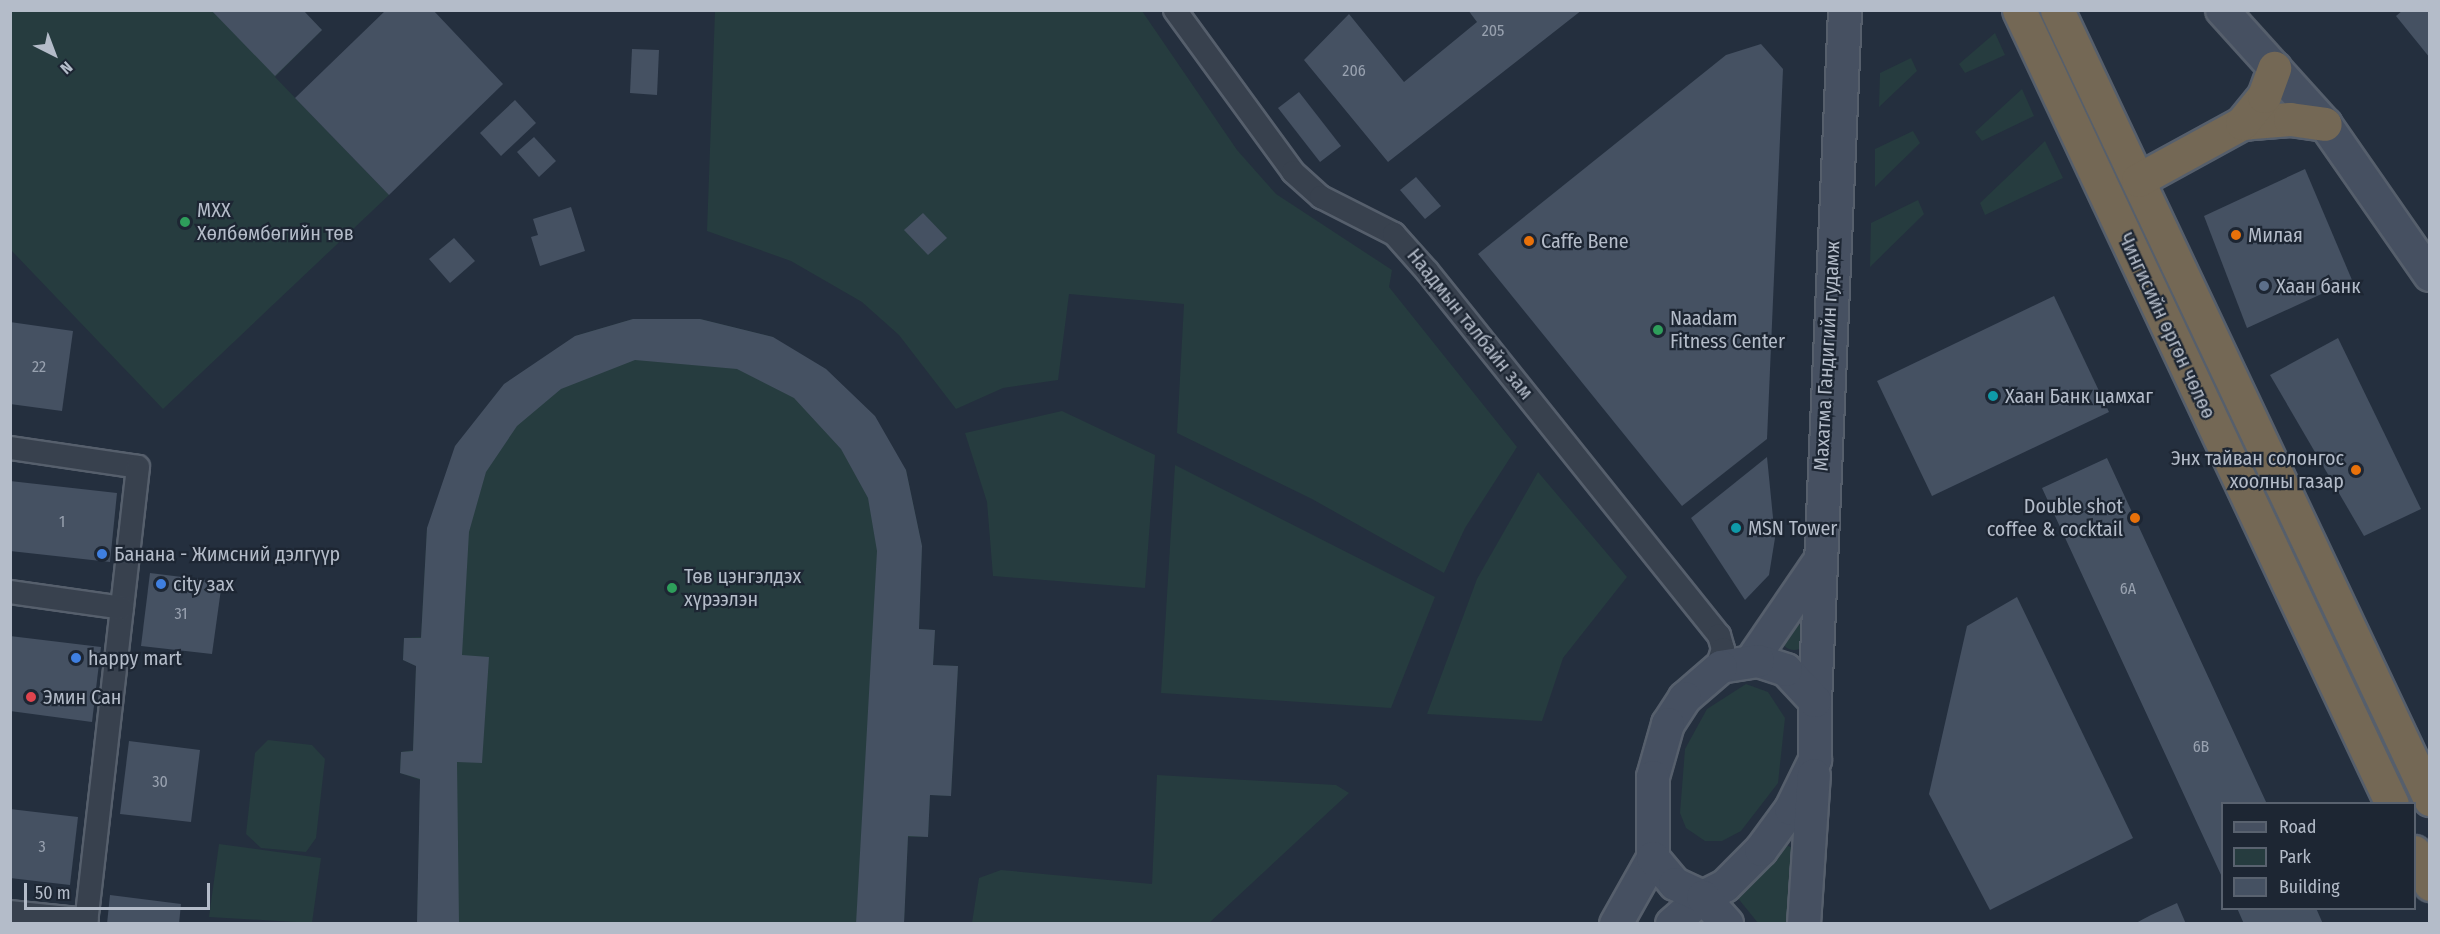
<!DOCTYPE html>
<html>
<head>
<meta charset="utf-8">
<style>
	body { margin:0 }
	#map { position:relative; width:2440px; height:934px; overflow:hidden; background:#242f3e; font-family:"Fira Sans Condensed",sans-serif }
	div>[style] { position:absolute }
	[style*='--x'] { left:calc(var(--x)*1px); top:calc(var(--y)*1px); width:calc(var(--w)*1px); rotate:calc(var(--a)*1deg) }
	.green>* { inset:0; background:#263c3f }
	.round { border-radius:50% }
	.building>* { inset:0; background:#455162 }
	.roads { filter:drop-shadow(2px 0 #565f6c) drop-shadow(-2px 0 #565f6c) drop-shadow(0 2px #565f6c) drop-shadow(0 -2px #565f6c) }
	.street>* { height:22px; margin:-11px; padding:0 11px; transform-origin:11px; border-radius:11px; background:#38414e }
	.secondary>* { height:32px; margin:-16px; padding:0 16px; transform-origin:16px; border-radius:16px; background:#465061 }
	.highway>* { height:33px; margin:-16.5px; padding:0 16.5px; transform-origin:16.5px; border-radius:16.5px; background:#746855 }
	.dots>* { width:16px; height:16px; translate:-50% -50%; box-sizing:border-box; border:3px solid #1d2633; border-radius:50% }
	span { translate:-50% -50%; white-space:nowrap; text-align:center; line-height:1.15; -webkit-text-stroke:4.5px #1d2633; paint-order:stroke }
	.number-label { font-size:16px; color:#98a1af }
	.number-label span { -webkit-text-stroke-width:0 }
	.poi-label { font-size:20px; color:#b4bcc9 }
	.left { translate:0 -50%; text-align:left }
	.right { translate:-100% -50%; text-align:right }
	.street-label { font-size:20px; color:#b4bcc9 }
	.frame { position:absolute; inset:0; border:12px solid #b4bcc9; pointer-events:none }
	.legend { position:absolute; left:2221px; top:802px; width:195px; height:108px; box-sizing:border-box; background:#1d2633; border:2px solid #59626f; margin:0; padding:8px 10px; list-style:none; font-size:18px; color:#b4bcc9 }
	.legend li { display:flex; align-items:center; gap:12px; height:30px }
	.legend b { width:30px; border:2px solid #59626f }
	.north { position:absolute; left:24px; top:24px; width:60px; height:60px; -webkit-text-stroke:4px #1d2633; paint-order:stroke; rotate:138deg; font-size:16px; font-weight:700; line-height:24px; text-align:center; color:#b4bcc9 }
	.north::after { content:''; display:block; margin:auto; width:21px; height:27px; background:#b4bcc9; clip-path:polygon(50% 0,100% 100%,50% 72%,0 100%) }
	.scale { position:absolute; left:24px; top:883px; width:186px; height:27px; box-sizing:border-box; border:3px solid #b4bcc9; border-top:0; padding-left:8px; font-size:18px; line-height:21px; white-space:nowrap; color:#b4bcc9; -webkit-text-stroke:4px #1d2633; paint-order:stroke }
</style>
</head>
<body>
<div id="map">
	<div class="green">
		<i style="clip-path:polygon(10px 11px,303px 11px,322px 30px,275px 77px,389px 195px,163px 409px,11px 250px)"></i>
		<i style="clip-path:polygon(715px 11px,1142px 11px,1237px 150px,1276px 194px,1392px 270px,1389px 287px,1517px 447px,1465px 528px,1444px 573px,1312px 499px,1177px 433px,1184px 304px,1069px 294px,1058px 380px,1003px 388px,956px 409px,899px 335px,862px 302px,791px 261px,707px 231px)"></i>
		<i style="clip-path:polygon(1995px 33px,2005px 55px,1965px 73px,1959px 64px)"></i>
		<i style="clip-path:polygon(1911px 58px,1917px 71px,1879px 107px,1880px 73px)"></i>
		<i style="clip-path:polygon(2022px 89px,2034px 116px,1982px 141px,1975px 132px)"></i>
		<i style="clip-path:polygon(1913px 131px,1920px 143px,1875px 187px,1875px 149px)"></i>
		<i style="clip-path:polygon(2045px 141px,2063px 178px,1985px 215px,1980px 203px)"></i>
		<i style="clip-path:polygon(1918px 200px,1924px 214px,1870px 267px,1871px 223px)"></i>
		<i style="clip-path:polygon(633px 319px,700px 319px,773px 337px,906px 470px,922px 546px,919px 629px,935px 630px,933px 665px,958px 666px,951px 796px,930px 795px,928px 837px,908px 837px,904px 923px,417px 923px,420px 780px,400px 773px,401px 752px,413px 750px,416px 666px,403px 660px,404px 638px,421px 637px,427px 528px,575px 336px)"></i>
		<i style="clip-path:polygon(1062px 411px,1155px 455px,1145px 588px,993px 576px,987px 502px,965px 433px)"></i>
		<i style="clip-path:polygon(1175px 465px,1435px 597px,1391px 708px,1161px 693px)"></i>
		<i style="clip-path:polygon(1538px 472px,1627px 577px,1563px 658px,1542px 721px,1427px 714px,1477px 579px)"></i>
		<i class="round" style="left:1781px;top:624px;width:26px;height:26px"></i>
		<i style="clip-path:polygon(1746px 684px,1768px 692px,1785px 718px,1778px 783px,1741px 831px,1722px 841px,1705px 841px,1686px 828px,1680px 813px,1685px 749px,1707px 709px)"></i>
		<i style="clip-path:polygon(268px 740px,312px 745px,325px 759px,316px 838px,306px 852px,261px 848px,246px 834px,255px 753px)"></i>
		<i style="clip-path:polygon(1157px 775px,1336px 785px,1349px 793px,1209px 923px,972px 923px,979px 878px,1001px 870px,1152px 884px)"></i>
		<i style="clip-path:polygon(219px 844px,321px 858px,312px 923px,209px 917px)"></i>
		<i style="clip-path:polygon(1785px 845px,1794px 848px,1794px 923px,1758px 923px,1737px 897px)"></i>
	</div>
	<div class="building">
		<i style="clip-path:polygon(211px 10px,303px 10px,322px 30px,275px 76px)"></i>
		<i style="clip-path:polygon(386px 10px,433px 10px,503px 84px,389px 195px,295px 98px)"></i>
		<i style="clip-path:polygon(1468px 10px,1582px 10px,1388px 162px,1304px 60px,1349px 14px,1404px 82px,1477px 22px)"></i>
		<i style="clip-path:polygon(2403px 10px,2430px 10px,2430px 58px,2396px 16px)"></i>
		<i style="clip-path:polygon(1761px 44px,1783px 69px,1767px 439px,1682px 506px,1478px 254px,1726px 55px)"></i>
		<i style="clip-path:polygon(632px 49px,659px 50px,657px 95px,630px 93px)"></i>
		<i style="clip-path:polygon(1299px 92px,1341px 146px,1320px 162px,1278px 108px)"></i>
		<i style="clip-path:polygon(515px 100px,536px 123px,501px 156px,480px 133px)"></i>
		<i style="clip-path:polygon(534px 137px,556px 161px,539px 177px,517px 152px)"></i>
		<i style="clip-path:polygon(2305px 169px,2352px 280px,2247px 328px,2204px 216px)"></i>
		<i style="clip-path:polygon(1416px 177px,1441px 206px,1425px 219px,1400px 190px)"></i>
		<i style="clip-path:polygon(571px 207px,585px 251px,540px 266px,531px 237px,538px 235px,533px 219px)"></i>
		<i style="clip-path:polygon(923px 213px,947px 238px,928px 255px,904px 230px)"></i>
		<i style="clip-path:polygon(454px 238px,475px 261px,450px 283px,429px 259px)"></i>
		<i style="clip-path:polygon(2054px 296px,2109px 412px,1932px 496px,1877px 381px)"></i>
		<i style="clip-path:polygon(633px 319px,700px 319px,773px 337px,826px 369px,875px 416px,906px 470px,922px 546px,919px 629px,935px 630px,933px 665px,958px 666px,951px 796px,930px 795px,928px 837px,908px 836px,904px 924px,856px 924px,877px 551px,868px 498px,841px 449px,794px 398px,737px 369px,635px 360px,561px 389px,517px 426px,486px 472px,469px 532px,462px 655px,489px 657px,482px 763px,457px 762px,459px 924px,417px 924px,420px 779px,400px 773px,401px 752px,413px 751px,416px 666px,403px 660px,404px 638px,421px 638px,427px 528px,455px 446px,504px 384px,575px 336px)"></i>
		<i style="clip-path:polygon(10px 322px,73px 331px,62px 411px,10px 404px)"></i>
		<i style="clip-path:polygon(2338px 338px,2421px 509px,2364px 536px,2270px 375px)"></i>
		<i style="clip-path:polygon(1767px 457px,1775px 538px,1769px 575px,1745px 600px,1691px 518px)"></i>
		<i style="clip-path:polygon(2107px 458px,2267px 804px,2222px 804px,2222px 877px,2042px 488px)"></i>
		<i style="clip-path:polygon(10px 481px,117px 493px,110px 562px,10px 551px)"></i>
		<i style="clip-path:polygon(150px 573px,222px 582px,212px 654px,141px 646px)"></i>
		<i style="clip-path:polygon(2017px 597px,2133px 838px,1990px 910px,1929px 794px,1967px 626px)"></i>
		<i style="clip-path:polygon(10px 636px,101px 647px,92px 722px,10px 711px)"></i>
		<i style="clip-path:polygon(129px 741px,200px 750px,191px 822px,120px 814px)"></i>
		<i style="clip-path:polygon(10px 809px,78px 817px,70px 885px,10px 878px)"></i>
		<i style="clip-path:polygon(110px 895px,181px 904px,179px 924px,107px 924px)"></i>
		<i style="clip-path:polygon(2177px 903px,2186px 924px,2134px 924px,2151px 915px)"></i>
		<i style="clip-path:polygon(2237px 908px,2316px 908px,2323px 924px,2244px 924px)"></i>
	</div>
	<div class="roads">
		<div class="street">
			<i style="--x:1175;--y:10;--w:200;--a:53.9"></i>
			<i style="--x:1293;--y:172;--w:38;--a:42"></i>
			<i style="--x:1321;--y:197;--w:82;--a:26.9"></i>
			<i style="--x:1394;--y:234;--w:50;--a:48.3"></i>
			<i style="--x:1427;--y:271;--w:467;--a:51.3"></i>
			<i style="--x:1719;--y:635;--w:15;--a:74"></i>
			<i style="--x:1723;--y:649;--w:23;--a:108"></i>
			<i style="--x:10;--y:448;--w:129;--a:8.4"></i>
			<i style="--x:138;--y:467;--w:460;--a:96.5"></i>
			<i style="--x:10;--y:592;--w:113;--a:8.1"></i>
			<i style="--x:10;--y:912;--w:77;--a:5.9"></i>
		</div>
		<div class="secondary">
			<i style="--x:2222;--y:10;--w:154;--a:47.9"></i>
			<i style="--x:2325;--y:124;--w:184;--a:55.2"></i>
			<i style="--x:1752;--y:660;--w:115;--a:-55.6"></i>
			<i style="--x:1815;--y:701;--w:692;--a:-87.51"></i>
			<i style="--x:1616;--y:924;--w:76;--a:-60.7"></i>
			<i style="--x:1672;--y:924;--w:41;--a:-41.1"></i>
			<i style="--x:1703;--y:897;--w:25;--a:-27"></i>
			<i style="--x:1725;--y:886;--w:51;--a:-45"></i>
			<i style="--x:1761;--y:850;--w:51;--a:-53.8"></i>
			<i style="--x:1791;--y:809;--w:55;--a:-63.9"></i>
			<i style="--x:1815;--y:760;--w:59;--a:-90"></i>
			<i style="--x:1815;--y:701;--w:42;--a:-133.1"></i>
			<i style="--x:1786;--y:670;--w:29;--a:-162"></i>
			<i style="--x:1758;--y:661;--w:37;--a:171"></i>
			<i style="--x:1721;--y:667;--w:48;--a:139.3"></i>
			<i style="--x:1685;--y:698;--w:31;--a:123"></i>
			<i style="--x:1668;--y:724;--w:55;--a:105.8"></i>
			<i style="--x:1653;--y:777;--w:81;--a:90"></i>
			<i style="--x:1653;--y:858;--w:34;--a:50"></i>
			<i style="--x:1675;--y:884;--w:31;--a:25"></i>
			<i style="--x:1703;--y:897;--w:36;--a:48"></i>
			<i style="--x:1804;--y:924;--w:149;--a:-86.2"></i>
		</div>
		<div class="highway">
			<i style="--x:2019;--y:10;--w:877;--a:64.84"></i>
			<i style="--x:2057;--y:10;--w:873;--a:64.7"></i>
			<i style="--x:2242;--y:123;--w:48;--a:-4.8"></i>
			<i style="--x:2290;--y:119;--w:35;--a:8"></i>
			<i style="--x:2138;--y:180;--w:119;--a:-28.7"></i>
			<i style="--x:2242;--y:123;--w:35;--a:-51"></i>
			<i style="--x:2264;--y:96;--w:30;--a:-70"></i>
			<i style="--x:2414;--y:852;--w:36;--a:63"></i>
		</div>
	</div>
	<div class="dots">
		<i style="left:185px;top:222px;background:#2e9e5b"></i>
		<i style="left:2236px;top:235px;background:#e8710a"></i>
		<i style="left:1529px;top:241px;background:#e8710a"></i>
		<i style="left:2264px;top:286px;background:#5c6f8a"></i>
		<i style="left:1658px;top:330px;background:#2e9e5b"></i>
		<i style="left:1993px;top:396px;background:#0f9aa8"></i>
		<i style="left:2356px;top:470px;background:#e8710a"></i>
		<i style="left:2135px;top:518px;background:#e8710a"></i>
		<i style="left:1736px;top:528px;background:#0f9aa8"></i>
		<i style="left:102px;top:554px;background:#3f7fe0"></i>
		<i style="left:161px;top:584px;background:#3f7fe0"></i>
		<i style="left:672px;top:588px;background:#2e9e5b"></i>
		<i style="left:76px;top:658px;background:#3f7fe0"></i>
		<i style="left:31px;top:697px;background:#e0444e"></i>
	</div>
	<div class="number-label">
		<span style="left:1493px;top:31px">205</span>
		<span style="left:1354px;top:71px">206</span>
		<span style="left:39px;top:367px">22</span>
		<span style="left:62px;top:522px">1</span>
		<span style="left:2128px;top:589px">6A</span>
		<span style="left:181px;top:614px">31</span>
		<span style="left:2201px;top:747px">6B</span>
		<span style="left:160px;top:782px">30</span>
		<span style="left:42px;top:847px">3</span>
	</div>
	<div class="poi-label">
		<span class="left" style="left:197px;top:222px">МХХ<br>Хөлбөмбөгийн төв</span>
		<span class="left" style="left:2248px;top:235px">Милая</span>
		<span class="left" style="left:1541px;top:241px">Caffe Bene</span>
		<span class="left" style="left:2276px;top:286px">Хаан банк</span>
		<span class="left" style="left:1670px;top:330px">Naadam<br>Fitness Center</span>
		<span class="left" style="left:2005px;top:396px">Хаан Банк цамхаг</span>
		<span class="right" style="left:2344px;top:470px">Энх тайван солонгос<br>хоолны газар</span>
		<span class="right" style="left:2123px;top:518px">Double shot<br>coffee &amp; cocktail</span>
		<span class="left" style="left:1748px;top:528px">MSN Tower</span>
		<span class="left" style="left:114px;top:554px">Банана - Жимсний дэлгүүр</span>
		<span class="left" style="left:684px;top:588px">Төв цэнгэлдэх<br>хүрээлэн</span>
		<span class="left" style="left:173px;top:584px">city зах</span>
		<span class="left" style="left:88px;top:658px">happy mart</span>
		<span class="left" style="left:43px;top:697px">Эмин Сан</span>
	</div>
	<div class="street-label">
		<span style="left:1470px;top:324px;rotate:51deg">Наадмын талбайн зам</span>
		<span style="left:2167px;top:326px;rotate:65deg">Чингисийн өргөн чөлөө</span>
		<span style="left:1827px;top:356px;rotate:-87deg">Махатма Гандигийн гудамж</span>
	</div>
	<div class="frame"></div>
	<ul class="legend">
	<li><b style="height:8px;background:#465061"></b>Road</li>
	<li><b style="height:16px;background:#263c3f"></b>Park</li>
	<li><b style="height:16px;background:#455162"></b>Building</li>
	</ul>
	<div class="north">N</div>
	<div class="scale">50 m</div>
</div>
</body>
</html>
